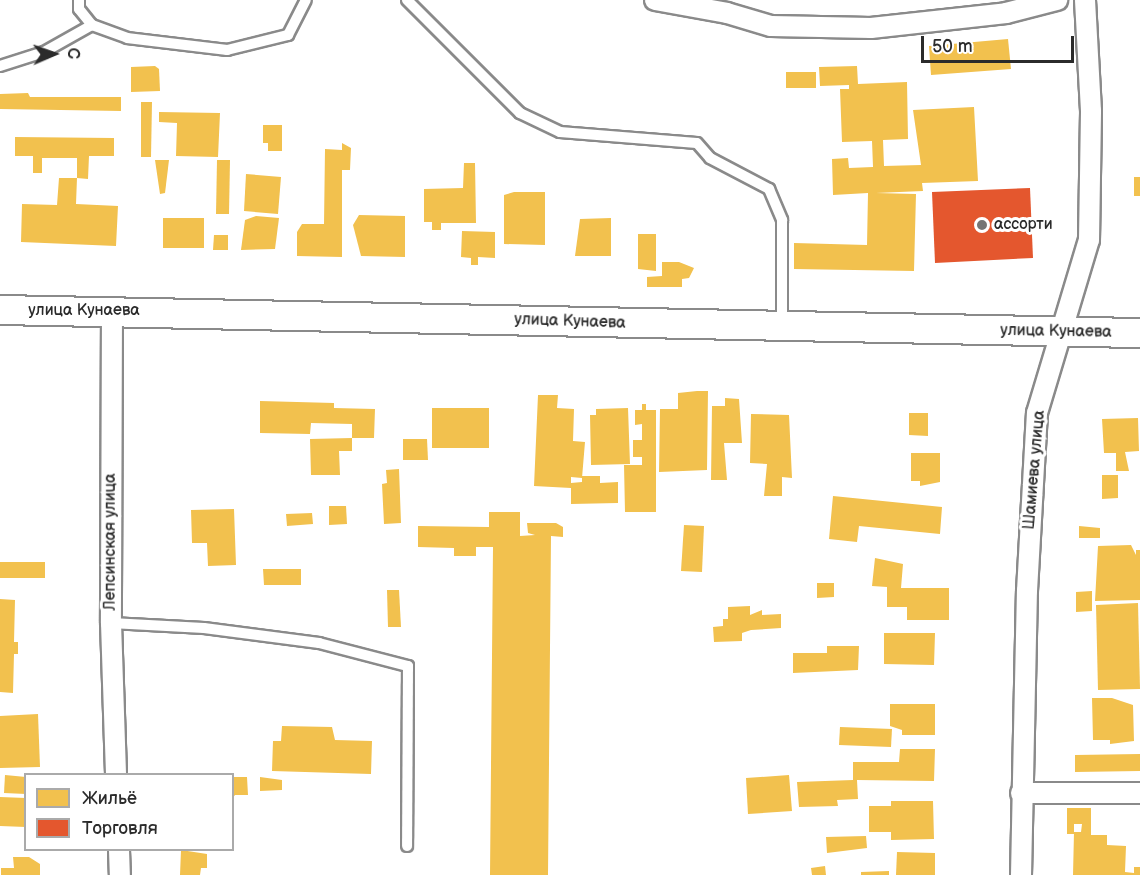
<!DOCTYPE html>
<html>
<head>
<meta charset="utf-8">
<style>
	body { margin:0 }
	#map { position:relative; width:1140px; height:875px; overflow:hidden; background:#fff; font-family:"Balsamiq Sans",sans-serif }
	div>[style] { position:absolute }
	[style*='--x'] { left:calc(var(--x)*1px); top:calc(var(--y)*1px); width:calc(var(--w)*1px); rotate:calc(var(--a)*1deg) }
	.homes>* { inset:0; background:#f2c14e }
	.shops>* { inset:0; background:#e4572e }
	.roads { filter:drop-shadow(2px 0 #8a8a8a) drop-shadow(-2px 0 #8a8a8a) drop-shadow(0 2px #8a8a8a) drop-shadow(0 -2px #8a8a8a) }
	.service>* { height:10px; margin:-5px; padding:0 5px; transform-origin:5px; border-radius:5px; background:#fff }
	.minor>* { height:20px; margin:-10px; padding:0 10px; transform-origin:10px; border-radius:10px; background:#fff }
	.secondary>* { height:28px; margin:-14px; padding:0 14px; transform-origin:14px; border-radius:14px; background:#fff }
	.dots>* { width:16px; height:16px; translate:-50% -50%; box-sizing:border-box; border:3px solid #fff; border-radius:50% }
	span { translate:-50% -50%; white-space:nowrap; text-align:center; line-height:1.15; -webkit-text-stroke:6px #fff; paint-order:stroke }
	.poi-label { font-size:16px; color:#2b2b2b }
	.left { translate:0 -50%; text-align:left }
	.street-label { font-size:16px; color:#2b2b2b }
	.legend { position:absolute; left:24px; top:773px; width:210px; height:78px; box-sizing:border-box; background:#fff; border:2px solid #aaa; margin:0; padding:8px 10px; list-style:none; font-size:18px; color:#2b2b2b }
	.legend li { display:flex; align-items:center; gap:12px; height:30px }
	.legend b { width:30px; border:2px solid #aaa }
	.north { position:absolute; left:24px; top:24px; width:60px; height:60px; -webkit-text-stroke:4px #fff; paint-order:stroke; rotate:88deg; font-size:16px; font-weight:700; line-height:24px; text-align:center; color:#2b2b2b }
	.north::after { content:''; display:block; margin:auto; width:21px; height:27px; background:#2b2b2b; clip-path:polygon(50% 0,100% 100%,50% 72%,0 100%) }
	.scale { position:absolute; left:921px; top:36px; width:153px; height:27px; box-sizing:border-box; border:3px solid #2b2b2b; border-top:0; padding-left:8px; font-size:18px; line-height:21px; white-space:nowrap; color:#2b2b2b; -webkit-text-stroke:4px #fff; paint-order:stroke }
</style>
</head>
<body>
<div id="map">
	<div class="homes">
		<i style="clip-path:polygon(1008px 39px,1011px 69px,931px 75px,929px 46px)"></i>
		<i style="clip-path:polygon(155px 66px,159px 69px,160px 91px,131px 92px,131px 67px)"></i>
		<i style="clip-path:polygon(857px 66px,858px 84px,907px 82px,908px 139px,883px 140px,884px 166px,921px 165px,913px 110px,974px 107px,978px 181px,922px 183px,923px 191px,876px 193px,916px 194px,914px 271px,794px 269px,794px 243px,867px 245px,868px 193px,833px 195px,832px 159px,848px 158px,849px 168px,873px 167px,872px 141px,842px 142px,840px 89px,849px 89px,849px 85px,820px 86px,819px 67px)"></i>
		<i style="clip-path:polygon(786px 72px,816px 72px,816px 88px,786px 88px)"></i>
		<i style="clip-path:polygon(28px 93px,30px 97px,121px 97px,121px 111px,0 109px,0 94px)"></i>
		<i style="clip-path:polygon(141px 102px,152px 102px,151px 157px,141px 157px)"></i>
		<i style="clip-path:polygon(159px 112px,220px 113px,218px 157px,176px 156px,177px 123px,159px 122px)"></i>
		<i style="clip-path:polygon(263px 125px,282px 125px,282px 151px,268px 151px,268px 143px,263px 143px)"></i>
		<i style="clip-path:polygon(15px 137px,114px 138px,114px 156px,89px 156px,88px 179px,77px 178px,77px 158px,42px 158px,42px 173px,33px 173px,33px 156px,15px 156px)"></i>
		<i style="clip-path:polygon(342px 143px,351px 148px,350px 170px,342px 170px,342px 257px,297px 256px,297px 232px,302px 224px,324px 224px,325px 149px,342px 150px)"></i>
		<i style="clip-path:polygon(155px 160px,169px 160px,165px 193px,160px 194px)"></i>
		<i style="clip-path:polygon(217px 160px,230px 160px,229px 214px,216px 214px)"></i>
		<i style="clip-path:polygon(464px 163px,475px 163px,476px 223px,441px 223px,441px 230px,432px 230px,432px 222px,424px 222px,424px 189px,463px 188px)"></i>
		<i style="clip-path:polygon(246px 174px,281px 177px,278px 214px,244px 211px)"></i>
		<i style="clip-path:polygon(1134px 177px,1140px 177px,1140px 196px,1134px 196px)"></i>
		<i style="clip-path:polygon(59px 178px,77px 178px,76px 204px,118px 206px,116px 246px,21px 242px,22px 204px,57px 205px)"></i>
		<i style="clip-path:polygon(514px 192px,545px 192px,545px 245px,504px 244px,504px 195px)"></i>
		<i style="clip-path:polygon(359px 215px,405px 216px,405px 257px,361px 256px,353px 225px)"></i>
		<i style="clip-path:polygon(256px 216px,279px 218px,275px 249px,241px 250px,245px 220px)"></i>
		<i style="clip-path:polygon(163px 218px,204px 218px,204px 248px,163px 248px)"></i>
		<i style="clip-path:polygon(611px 218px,611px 256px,575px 256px,580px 219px)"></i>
		<i style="clip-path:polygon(462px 231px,495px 232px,495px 258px,478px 257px,478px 265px,471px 265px,471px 258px,461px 257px)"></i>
		<i style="clip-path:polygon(638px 234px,656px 234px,656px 271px,638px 269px)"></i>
		<i style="clip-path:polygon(214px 235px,228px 235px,228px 250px,213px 250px)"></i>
		<i style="clip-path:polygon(662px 262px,679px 262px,694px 268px,689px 278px,682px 279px,682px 287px,647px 287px,647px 277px,662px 276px)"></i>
		<i style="clip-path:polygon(697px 391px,708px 391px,707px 470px,659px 472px,660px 409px,678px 409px,678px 393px)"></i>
		<i style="clip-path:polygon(538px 395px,558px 395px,557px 408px,574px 409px,573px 441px,585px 442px,582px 478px,571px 477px,571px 483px,582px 482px,582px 476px,600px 476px,600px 483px,618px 482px,618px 503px,571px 504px,571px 488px,534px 486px)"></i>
		<i style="clip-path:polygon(725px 398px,739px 399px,742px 443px,724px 443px,727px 480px,711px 480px,712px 406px,725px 406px)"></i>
		<i style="clip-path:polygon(260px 401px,334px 403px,334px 408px,375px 409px,374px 438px,352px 438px,352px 424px,311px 423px,310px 434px,260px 433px)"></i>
		<i style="clip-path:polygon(642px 404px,646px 404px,646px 410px,656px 410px,656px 512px,625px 512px,624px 465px,642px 465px,642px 457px,633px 457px,633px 440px,642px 440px,642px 424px,635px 425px,635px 410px,642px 410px)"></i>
		<i style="clip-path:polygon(432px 408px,489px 408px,489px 448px,432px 448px)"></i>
		<i style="clip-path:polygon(628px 408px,630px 464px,591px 465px,590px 415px,596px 415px,596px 409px)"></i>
		<i style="clip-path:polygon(909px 413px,928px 413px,928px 436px,909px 435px)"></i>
		<i style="clip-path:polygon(751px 414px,789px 415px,792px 478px,782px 477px,782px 496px,764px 496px,767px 464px,750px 463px)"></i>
		<i style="clip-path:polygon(1138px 418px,1139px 451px,1125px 452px,1129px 471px,1116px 471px,1116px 453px,1104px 453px,1102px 419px)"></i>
		<i style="clip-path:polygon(352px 438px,352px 451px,339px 451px,340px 475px,311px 475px,310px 439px)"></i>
		<i style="clip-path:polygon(403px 439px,427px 439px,428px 460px,403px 460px)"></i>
		<i style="clip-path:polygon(911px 453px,940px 453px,940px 482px,920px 486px,920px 481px,911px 481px)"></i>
		<i style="clip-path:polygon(399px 469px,401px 523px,384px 524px,382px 484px,387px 483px,386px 470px)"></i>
		<i style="clip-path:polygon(1102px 475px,1118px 475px,1118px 498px,1102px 499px)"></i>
		<i style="clip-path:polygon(833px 496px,942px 507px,940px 534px,859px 526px,857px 542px,829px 539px)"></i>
		<i style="clip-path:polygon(329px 506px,346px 506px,347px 524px,329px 525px)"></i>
		<i style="clip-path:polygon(234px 509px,236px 565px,208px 566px,207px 543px,192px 543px,191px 510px)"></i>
		<i style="clip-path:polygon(489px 512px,520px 512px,520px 536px,535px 535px,528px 533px,527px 523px,556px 523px,563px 527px,563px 537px,551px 536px,548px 875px,490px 875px,493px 547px,476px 547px,476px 556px,454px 556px,454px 548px,418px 547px,418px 526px,489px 527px)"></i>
		<i style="clip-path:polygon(312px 513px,313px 524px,287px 526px,286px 514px)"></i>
		<i style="clip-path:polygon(684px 525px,704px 526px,702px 572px,681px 571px)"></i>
		<i style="clip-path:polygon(1079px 526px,1100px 528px,1100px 538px,1079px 538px)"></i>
		<i style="clip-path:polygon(1131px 545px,1136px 555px,1136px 550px,1140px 550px,1140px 600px,1095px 601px,1098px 546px)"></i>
		<i style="clip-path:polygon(875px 558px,903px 564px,901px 588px,949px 588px,949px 620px,907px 620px,907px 607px,887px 607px,887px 587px,872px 586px)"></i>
		<i style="clip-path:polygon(0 562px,45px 562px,45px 578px,0 578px)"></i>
		<i style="clip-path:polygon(263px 569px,301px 569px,301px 585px,264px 585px)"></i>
		<i style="clip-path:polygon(817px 583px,834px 583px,834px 597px,817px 598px)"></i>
		<i style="clip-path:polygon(387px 590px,399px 590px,401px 627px,388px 627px)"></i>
		<i style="clip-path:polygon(1092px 591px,1092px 611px,1076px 612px,1076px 592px)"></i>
		<i style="clip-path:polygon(0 599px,15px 600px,14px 642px,18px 642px,18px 654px,14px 654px,13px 693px,0 692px)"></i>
		<i style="clip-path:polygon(1138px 603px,1140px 689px,1098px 690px,1096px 605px)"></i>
		<i style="clip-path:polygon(750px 606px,750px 615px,762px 610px,762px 615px,781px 614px,781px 628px,751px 630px,742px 633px,742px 641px,714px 642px,713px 627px,723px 626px,723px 619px,728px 619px,728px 607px)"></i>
		<i style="clip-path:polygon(884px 633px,935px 633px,934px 665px,884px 664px)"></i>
		<i style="clip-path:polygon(827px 646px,859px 646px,858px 670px,793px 673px,793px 653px,827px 653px)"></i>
		<i style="clip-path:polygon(1092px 698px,1112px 698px,1133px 705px,1134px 741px,1110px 744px,1110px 740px,1093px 740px)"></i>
		<i style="clip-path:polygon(890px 704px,935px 704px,935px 735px,902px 735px,902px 730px,890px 726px)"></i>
		<i style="clip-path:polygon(38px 714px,40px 767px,0 768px,0 716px)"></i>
		<i style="clip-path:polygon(282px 726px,332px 727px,335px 740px,372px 741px,371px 774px,272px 771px,273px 741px,281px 741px)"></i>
		<i style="clip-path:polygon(840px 727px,892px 729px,891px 747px,839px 745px)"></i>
		<i style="clip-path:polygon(900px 749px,935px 749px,934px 781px,857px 780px,858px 799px,837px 800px,838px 806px,799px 807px,797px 782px,853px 780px,853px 762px,899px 762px)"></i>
		<i style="clip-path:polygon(1140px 754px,1140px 771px,1075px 772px,1075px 755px)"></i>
		<i style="clip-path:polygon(5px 775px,26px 777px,26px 794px,4px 793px)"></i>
		<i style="clip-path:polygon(789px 775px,792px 811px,748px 814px,746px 778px)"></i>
		<i style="clip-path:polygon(232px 777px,247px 777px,248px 795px,235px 795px,232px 799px)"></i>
		<i style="clip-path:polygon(260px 777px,282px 780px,282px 790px,260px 791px)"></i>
		<i style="clip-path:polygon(0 797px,26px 798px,26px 827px,0 826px)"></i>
		<i style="clip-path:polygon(891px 801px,933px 801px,934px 839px,891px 840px,891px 832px,869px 832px,869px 806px,891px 806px)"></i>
		<i style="clip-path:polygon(1067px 808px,1091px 808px,1091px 835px,1107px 835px,1107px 845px,1126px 846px,1125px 872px,1134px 873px,1134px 867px,1140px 867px,1140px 875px,1073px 875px,1074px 832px,1081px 832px,1082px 824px,1074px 824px,1074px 834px,1067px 834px)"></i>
		<i style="clip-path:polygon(866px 836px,867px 848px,827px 853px,826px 837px)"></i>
		<i style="clip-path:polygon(181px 850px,207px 854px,207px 868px,201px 868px,200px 875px,180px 875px)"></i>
		<i style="clip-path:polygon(897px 852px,935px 853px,935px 875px,896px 875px)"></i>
		<i style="clip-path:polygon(13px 857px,29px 857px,40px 864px,40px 875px,1px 875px,1px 868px,14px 868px)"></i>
		<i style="clip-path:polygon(825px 866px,826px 875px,812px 875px,811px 868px)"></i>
		<i style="clip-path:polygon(889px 871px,889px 875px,861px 875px,861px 872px)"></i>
	</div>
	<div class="shops">
		<i style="clip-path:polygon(1030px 188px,1033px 258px,935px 263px,932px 192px)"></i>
	</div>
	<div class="roads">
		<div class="service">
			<i style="--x:79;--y:0;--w:9;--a:90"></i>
			<i style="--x:79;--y:9;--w:21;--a:51"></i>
			<i style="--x:92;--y:25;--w:37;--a:20"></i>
			<i style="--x:127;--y:38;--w:101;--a:6.8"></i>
			<i style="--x:227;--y:50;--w:63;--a:-13.8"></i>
			<i style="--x:288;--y:35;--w:39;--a:-63"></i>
			<i style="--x:407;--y:0;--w:160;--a:45"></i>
			<i style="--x:520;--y:113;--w:44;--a:25.4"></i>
			<i style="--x:560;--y:132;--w:137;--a:4.6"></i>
			<i style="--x:697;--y:143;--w:20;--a:49"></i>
			<i style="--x:710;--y:158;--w:67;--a:27.7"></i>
			<i style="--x:769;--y:189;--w:34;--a:67"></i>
			<i style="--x:782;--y:220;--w:105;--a:90"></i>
			<i style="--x:0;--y:66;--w:46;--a:-17.7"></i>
			<i style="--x:44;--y:52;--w:55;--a:-29.4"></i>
			<i style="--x:111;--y:623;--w:93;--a:3.1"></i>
			<i style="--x:204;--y:628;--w:116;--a:7.4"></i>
			<i style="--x:319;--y:643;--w:92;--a:14.5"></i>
			<i style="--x:408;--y:666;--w:180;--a:90.3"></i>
		</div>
		<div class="minor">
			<i style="--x:655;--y:0;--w:73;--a:10.2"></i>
			<i style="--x:727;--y:13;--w:46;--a:16.5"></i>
			<i style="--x:771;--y:26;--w:100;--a:1.1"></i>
			<i style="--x:871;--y:28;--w:136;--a:-6.3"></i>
			<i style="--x:1006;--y:13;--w:53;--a:-14.3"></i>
			<i style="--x:112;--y:310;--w:313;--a:90.2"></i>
			<i style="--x:111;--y:623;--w:151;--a:88.1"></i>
			<i style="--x:1021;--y:793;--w:119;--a:0"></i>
			<i style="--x:119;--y:850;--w:25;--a:88"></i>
			<i style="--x:1021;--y:875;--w:284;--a:-88.8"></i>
			<i style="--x:1027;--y:591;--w:178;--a:-86.8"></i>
			<i style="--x:1037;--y:413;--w:181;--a:-73.3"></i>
			<i style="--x:1089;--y:240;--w:129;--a:-89.1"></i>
			<i style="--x:1091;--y:111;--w:111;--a:-93.1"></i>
		</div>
		<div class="secondary">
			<i style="--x:0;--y:310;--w:1140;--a:1.16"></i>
		</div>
	</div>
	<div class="dots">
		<i style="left:982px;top:225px;background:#757575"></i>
	</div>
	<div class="poi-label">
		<span class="left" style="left:994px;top:225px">ассорти</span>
	</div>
	<div class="street-label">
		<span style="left:84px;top:311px">улица Кунаева</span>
		<span style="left:570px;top:322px;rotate:2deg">улица Кунаева</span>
		<span style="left:1056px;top:332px;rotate:1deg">улица Кунаева</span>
		<span style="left:1035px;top:470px;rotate:-85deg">Шамиева улица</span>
		<span style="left:111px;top:542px;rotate:-90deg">Лепсинская улица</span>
	</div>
	<ul class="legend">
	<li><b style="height:16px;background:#f2c14e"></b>Жильё</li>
	<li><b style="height:16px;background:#e4572e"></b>Торговля</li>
	</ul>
	<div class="north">С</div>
	<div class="scale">50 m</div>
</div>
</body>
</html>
